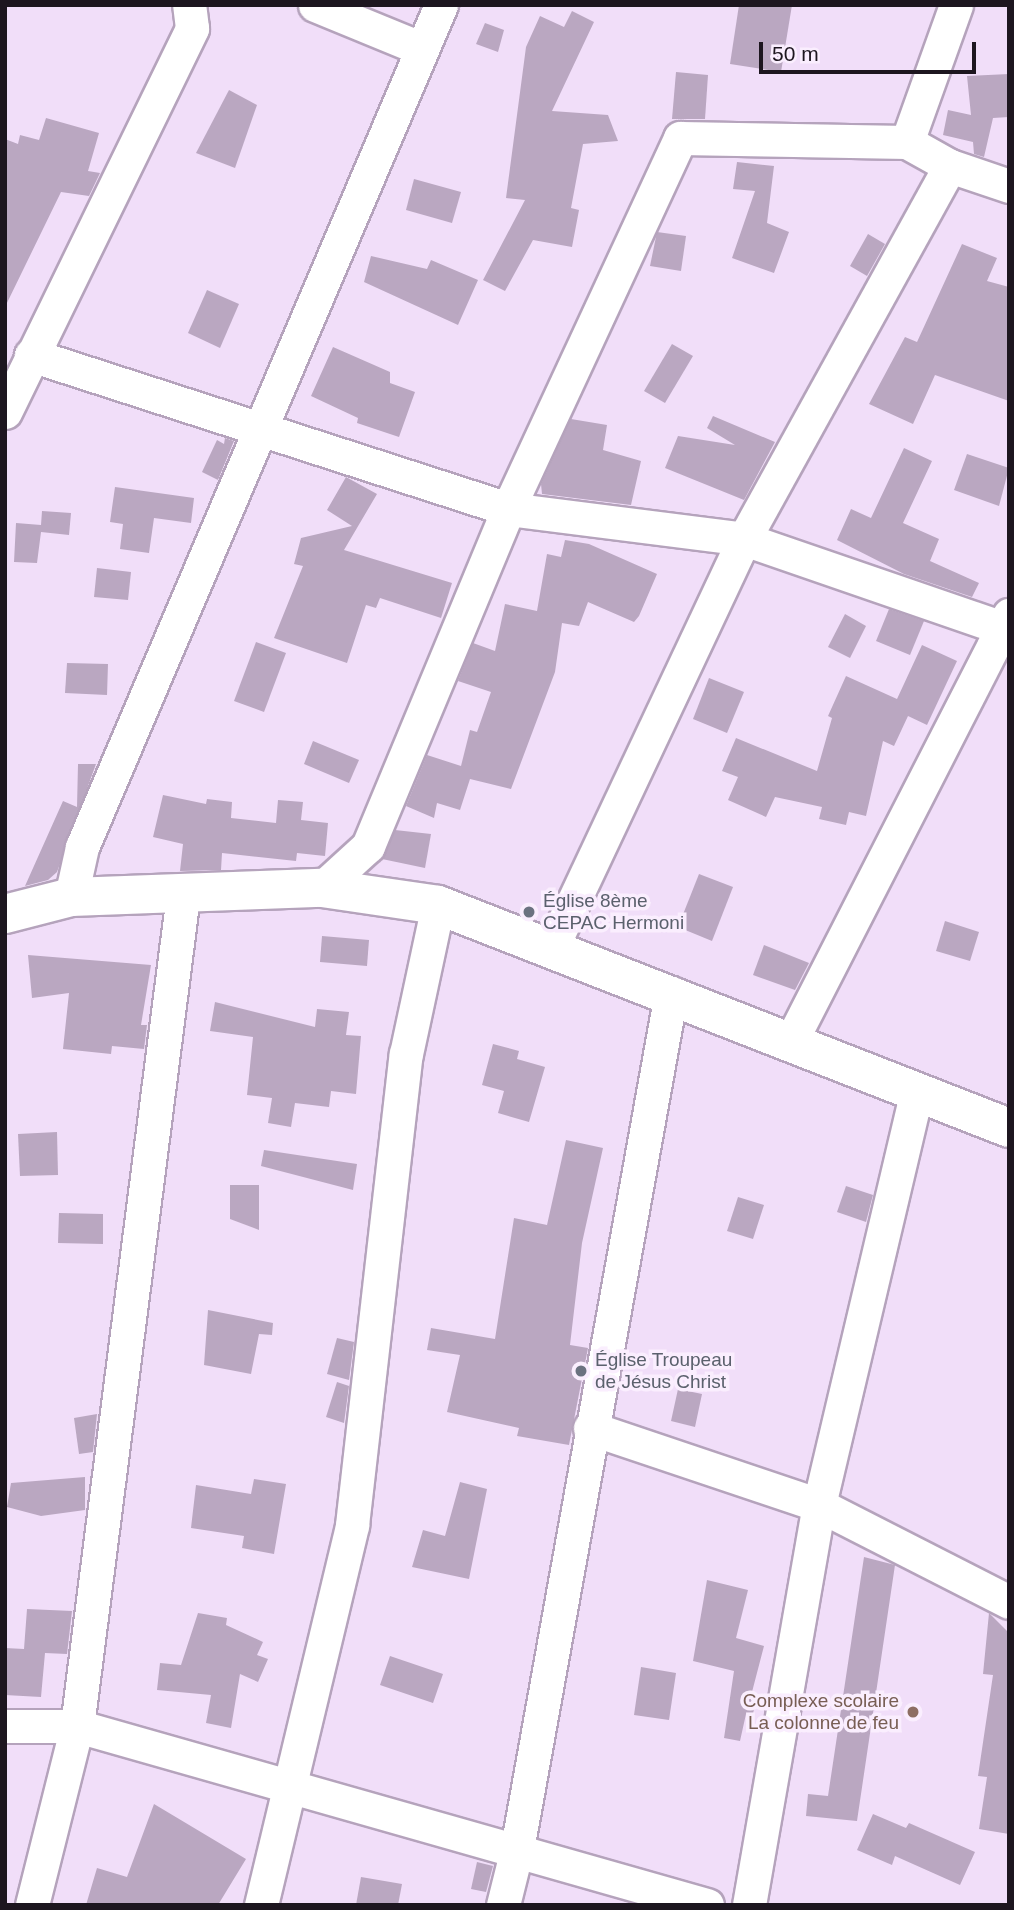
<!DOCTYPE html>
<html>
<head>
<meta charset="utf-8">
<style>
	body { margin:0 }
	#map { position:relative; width:1014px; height:1910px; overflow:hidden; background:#f1def9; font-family:Arial,sans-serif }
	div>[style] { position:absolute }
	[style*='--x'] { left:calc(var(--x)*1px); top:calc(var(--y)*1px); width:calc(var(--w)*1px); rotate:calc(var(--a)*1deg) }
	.building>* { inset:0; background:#baa7c1 }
	.roads { filter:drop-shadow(2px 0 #b5a3bc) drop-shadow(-2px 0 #b5a3bc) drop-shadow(0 2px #b5a3bc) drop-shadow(0 -2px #b5a3bc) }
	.street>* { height:33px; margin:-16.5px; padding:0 16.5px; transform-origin:16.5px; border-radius:16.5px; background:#fff }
	.secondary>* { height:38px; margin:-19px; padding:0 19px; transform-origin:19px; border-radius:19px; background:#fff }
	.dots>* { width:19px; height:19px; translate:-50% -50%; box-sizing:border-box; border:4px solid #faeefe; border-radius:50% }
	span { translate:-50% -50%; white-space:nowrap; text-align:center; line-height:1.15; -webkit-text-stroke:7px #faeefe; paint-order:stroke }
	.worship-label { font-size:19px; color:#5b616d }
	.left { translate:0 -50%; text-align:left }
	.education-label { font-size:19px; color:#785e54 }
	.right { translate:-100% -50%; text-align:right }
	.frame { position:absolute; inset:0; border:7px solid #1d161f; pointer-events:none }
	.scale { position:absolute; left:759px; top:42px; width:217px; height:32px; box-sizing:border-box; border:4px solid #1d161f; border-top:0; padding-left:9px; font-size:21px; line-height:24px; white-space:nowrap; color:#1d161f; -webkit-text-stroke:5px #faeefe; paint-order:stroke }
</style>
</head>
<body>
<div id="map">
	<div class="building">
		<i style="clip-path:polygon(739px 5px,792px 5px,781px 72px,730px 64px)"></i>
		<i style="clip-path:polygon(572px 11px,594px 22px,552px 111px,608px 115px,618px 141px,583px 144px,571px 208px,579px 210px,572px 247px,533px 240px,505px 291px,483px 280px,525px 200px,506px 198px,526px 47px,540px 16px,564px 27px)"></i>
		<i style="clip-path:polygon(485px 23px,504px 30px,498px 52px,476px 44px)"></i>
		<i style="clip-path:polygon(676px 72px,708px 75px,705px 119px,672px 119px)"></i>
		<i style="clip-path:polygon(1009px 74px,1009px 117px,993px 118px,984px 157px,974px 154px,973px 142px,943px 135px,948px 110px,971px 115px,967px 76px)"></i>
		<i style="clip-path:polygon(229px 90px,257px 105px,235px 168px,196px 153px)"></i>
		<i style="clip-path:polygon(46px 118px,99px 133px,88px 171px,100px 173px,89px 196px,61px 192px,5px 307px,5px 139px,18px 144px,20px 135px,39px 140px)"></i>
		<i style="clip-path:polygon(737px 162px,774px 166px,767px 223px,789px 232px,774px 273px,732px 258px,755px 191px,733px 189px)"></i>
		<i style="clip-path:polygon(414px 179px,461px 192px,452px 223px,406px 210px)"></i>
		<i style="clip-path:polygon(657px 232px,686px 236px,681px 271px,650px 266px)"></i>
		<i style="clip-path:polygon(868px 234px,885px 244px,867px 276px,850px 266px)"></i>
		<i style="clip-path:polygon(962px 244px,997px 258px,987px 281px,1009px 287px,1009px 401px,935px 375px,913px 424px,869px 404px,905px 337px,917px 342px)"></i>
		<i style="clip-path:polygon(371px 256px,427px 269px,431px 260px,478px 280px,458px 325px,364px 282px)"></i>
		<i style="clip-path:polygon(207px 290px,239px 304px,220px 348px,188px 333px)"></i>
		<i style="clip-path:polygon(672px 344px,693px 356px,665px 403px,644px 391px)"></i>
		<i style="clip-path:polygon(333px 347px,390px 372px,390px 383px,415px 392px,399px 437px,357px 423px,358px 418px,311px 396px)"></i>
		<i style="clip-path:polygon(713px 416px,775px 442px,744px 500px,665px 468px,678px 436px,735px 445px,707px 428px)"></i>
		<i style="clip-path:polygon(571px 419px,607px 425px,603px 450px,641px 461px,631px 505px,542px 494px,541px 484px)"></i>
		<i style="clip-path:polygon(225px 438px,234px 441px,218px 480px,202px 472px,217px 440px,224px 444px)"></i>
		<i style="clip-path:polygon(904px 448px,932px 461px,903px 523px,939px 539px,930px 561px,979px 583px,972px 597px,904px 574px,837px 540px,851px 509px,871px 518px)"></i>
		<i style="clip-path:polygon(967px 454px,1009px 468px,999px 506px,954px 490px)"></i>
		<i style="clip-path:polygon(346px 477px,377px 494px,344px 550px,452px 583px,441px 618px,380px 598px,376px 608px,366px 605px,347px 663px,274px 638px,303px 566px,294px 564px,301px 538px,352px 526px,327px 510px)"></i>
		<i style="clip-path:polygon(115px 487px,194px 498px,191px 523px,154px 518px,149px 553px,120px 549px,123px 524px,110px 522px)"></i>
		<i style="clip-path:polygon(42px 511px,71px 513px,69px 535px,41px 532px,37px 563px,14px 562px,16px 523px,41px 525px)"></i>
		<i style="clip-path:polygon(565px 540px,589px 544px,657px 574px,639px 616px,634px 622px,588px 602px,579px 626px,562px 623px,555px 672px,511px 789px,470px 779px,460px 810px,437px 803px,434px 818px,406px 806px,427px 755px,461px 766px,470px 730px,477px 732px,491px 692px,458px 681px,473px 643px,495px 651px,505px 604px,537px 611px,547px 554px,561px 557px)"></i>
		<i style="clip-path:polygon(97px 568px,131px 572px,128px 600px,94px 597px)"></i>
		<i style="clip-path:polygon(889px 609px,924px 621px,910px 655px,876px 641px)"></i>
		<i style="clip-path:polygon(845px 614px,866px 626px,850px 658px,828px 647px)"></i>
		<i style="clip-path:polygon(256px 642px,286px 653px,264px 712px,234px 701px)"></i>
		<i style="clip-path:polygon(922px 645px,957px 661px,927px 725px,908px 716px,894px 746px,883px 741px,866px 816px,849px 812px,846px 825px,819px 819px,822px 807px,775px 797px,766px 817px,728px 800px,738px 777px,722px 771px,736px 738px,817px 771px,832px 718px,828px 716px,846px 676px,897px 699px)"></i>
		<i style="clip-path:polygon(67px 663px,108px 664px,107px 695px,65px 693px)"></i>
		<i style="clip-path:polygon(709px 678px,744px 692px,727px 733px,693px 719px)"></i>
		<i style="clip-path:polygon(313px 741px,359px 760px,349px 783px,304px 764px)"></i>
		<i style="clip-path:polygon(78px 764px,96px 764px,57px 872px,48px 880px,25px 886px,63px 801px,77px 807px)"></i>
		<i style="clip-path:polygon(163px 795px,206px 804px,207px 799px,232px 802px,231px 818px,276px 823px,278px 800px,303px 802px,301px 820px,328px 823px,325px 856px,297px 853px,296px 861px,222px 853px,221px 870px,180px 871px,183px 844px,153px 837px)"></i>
		<i style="clip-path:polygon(395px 830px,431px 834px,425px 868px,382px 859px)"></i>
		<i style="clip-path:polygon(699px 874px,733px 887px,712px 941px,678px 927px)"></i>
		<i style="clip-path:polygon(945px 921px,979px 932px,970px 961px,936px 951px)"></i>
		<i style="clip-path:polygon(322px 936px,369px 940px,367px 966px,320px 962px)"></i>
		<i style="clip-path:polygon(764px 945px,809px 963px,795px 990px,753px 975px)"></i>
		<i style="clip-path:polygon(28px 955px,151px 965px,141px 1025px,147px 1025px,144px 1049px,112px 1046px,111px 1054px,63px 1049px,69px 993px,32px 998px)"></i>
		<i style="clip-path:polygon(215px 1002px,315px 1027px,317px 1009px,349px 1012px,346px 1035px,361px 1036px,356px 1094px,331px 1091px,329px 1107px,295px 1103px,291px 1127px,268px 1123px,272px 1098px,247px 1095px,253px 1037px,210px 1031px)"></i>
		<i style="clip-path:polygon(493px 1044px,519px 1051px,517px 1059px,545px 1067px,529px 1122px,498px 1113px,504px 1091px,482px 1085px)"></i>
		<i style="clip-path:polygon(57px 1132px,58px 1175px,20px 1176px,18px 1134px)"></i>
		<i style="clip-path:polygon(566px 1140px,603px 1148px,582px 1243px,570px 1345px,588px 1348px,569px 1445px,517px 1436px,519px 1428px,447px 1412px,460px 1355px,427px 1350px,431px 1328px,495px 1339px,514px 1218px,547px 1225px)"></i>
		<i style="clip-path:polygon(264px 1150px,357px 1164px,353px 1190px,261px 1166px)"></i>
		<i style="clip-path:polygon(230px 1185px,259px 1185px,259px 1230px,230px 1219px)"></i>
		<i style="clip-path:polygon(846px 1186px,873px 1195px,866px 1222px,837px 1212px)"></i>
		<i style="clip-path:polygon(738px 1197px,764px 1205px,753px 1239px,727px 1231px)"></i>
		<i style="clip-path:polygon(59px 1213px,103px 1214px,103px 1244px,58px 1243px)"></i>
		<i style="clip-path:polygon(208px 1310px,273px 1323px,272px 1335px,259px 1334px,251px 1374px,204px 1365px)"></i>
		<i style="clip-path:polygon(337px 1338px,354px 1342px,349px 1380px,327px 1374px)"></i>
		<i style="clip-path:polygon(337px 1382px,349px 1386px,344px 1423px,326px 1417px)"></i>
		<i style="clip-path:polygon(678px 1389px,702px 1394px,695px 1427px,671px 1421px)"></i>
		<i style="clip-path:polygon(97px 1414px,93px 1452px,79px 1454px,74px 1418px)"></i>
		<i style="clip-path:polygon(85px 1477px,85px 1510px,41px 1516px,7px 1507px,11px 1483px)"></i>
		<i style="clip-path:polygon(254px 1479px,286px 1484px,274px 1554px,242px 1548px,244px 1536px,191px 1528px,196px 1485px,251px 1494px)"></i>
		<i style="clip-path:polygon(460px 1482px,487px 1489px,469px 1579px,412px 1567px,423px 1530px,445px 1536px)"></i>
		<i style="clip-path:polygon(864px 1557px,895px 1565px,857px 1821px,806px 1816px,808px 1794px,828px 1796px)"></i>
		<i style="clip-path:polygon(707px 1580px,748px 1590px,736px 1638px,764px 1646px,752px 1692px,756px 1693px,753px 1715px,746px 1714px,740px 1741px,724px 1738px,734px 1671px,693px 1661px)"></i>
		<i style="clip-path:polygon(27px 1609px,72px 1611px,67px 1654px,45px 1653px,41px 1697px,5px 1695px,5px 1648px,24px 1649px)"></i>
		<i style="clip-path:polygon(198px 1613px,227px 1618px,226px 1625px,263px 1642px,257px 1655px,268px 1659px,258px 1682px,240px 1674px,231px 1728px,206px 1723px,211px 1695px,157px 1690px,160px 1663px,181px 1665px)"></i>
		<i style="clip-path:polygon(989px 1613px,1009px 1633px,1009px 1834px,979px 1829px,987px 1777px,978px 1776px,993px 1675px,983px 1674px)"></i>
		<i style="clip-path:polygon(390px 1656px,443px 1674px,433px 1703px,380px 1685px)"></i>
		<i style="clip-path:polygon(641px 1667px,676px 1673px,669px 1720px,634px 1715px)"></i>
		<i style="clip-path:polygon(154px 1804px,246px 1859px,218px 1905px,86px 1905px,97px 1868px,127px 1877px)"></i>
		<i style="clip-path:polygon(873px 1814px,906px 1828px,909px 1823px,975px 1852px,960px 1885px,895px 1856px,892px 1865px,857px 1850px)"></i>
		<i style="clip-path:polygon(477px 1862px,493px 1866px,486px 1892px,471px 1889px)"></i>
		<i style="clip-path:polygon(361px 1877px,402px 1884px,398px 1905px,356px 1905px)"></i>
	</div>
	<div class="roads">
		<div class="street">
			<i style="--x:315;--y:5;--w:113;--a:22.3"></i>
			<i style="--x:907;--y:142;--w:145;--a:-70.3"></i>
			<i style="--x:31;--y:355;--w:501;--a:17.89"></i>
			<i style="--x:508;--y:509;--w:238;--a:7.2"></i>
			<i style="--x:744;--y:539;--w:280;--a:19"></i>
			<i style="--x:5;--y:412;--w:427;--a:-64"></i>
			<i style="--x:192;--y:28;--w:23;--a:-97"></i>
			<i style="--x:322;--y:888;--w:62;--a:-42.4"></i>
			<i style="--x:368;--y:846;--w:365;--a:-67.4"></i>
			<i style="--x:508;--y:509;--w:409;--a:-65.1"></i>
			<i style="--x:680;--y:138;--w:227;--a:1"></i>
			<i style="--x:907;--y:142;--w:49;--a:29.2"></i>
			<i style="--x:950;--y:166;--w:62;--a:18.7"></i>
			<i style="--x:71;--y:897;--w:51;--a:-77.6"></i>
			<i style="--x:82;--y:847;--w:915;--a:-66.91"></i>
			<i style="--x:552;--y:947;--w:451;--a:-64.8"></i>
			<i style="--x:744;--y:539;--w:426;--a:-61.1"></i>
			<i style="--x:790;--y:1043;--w:481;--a:-62.9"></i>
			<i style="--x:590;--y:1428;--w:242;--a:18.6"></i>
			<i style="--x:819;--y:1505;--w:213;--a:27"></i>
			<i style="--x:5;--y:1726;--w:72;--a:0"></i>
			<i style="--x:77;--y:1726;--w:655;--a:15.86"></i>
			<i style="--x:32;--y:1905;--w:185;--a:-75.9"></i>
			<i style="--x:77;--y:1726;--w:838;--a:-82.73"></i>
			<i style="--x:261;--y:1905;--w:391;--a:-76.5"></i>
			<i style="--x:352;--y:1525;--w:474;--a:-83.5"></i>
			<i style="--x:406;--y:1054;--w:152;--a:-77.9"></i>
			<i style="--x:503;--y:1905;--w:58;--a:-76"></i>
			<i style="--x:517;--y:1849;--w:870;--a:-79.8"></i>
			<i style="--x:749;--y:1905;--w:406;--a:-80.1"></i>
			<i style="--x:819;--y:1505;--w:425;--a:-76.7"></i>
		</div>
		<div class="secondary">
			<i style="--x:5;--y:914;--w:68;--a:-14.4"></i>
			<i style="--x:71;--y:897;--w:251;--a:-2.1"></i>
			<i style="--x:322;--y:888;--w:117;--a:8.3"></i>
			<i style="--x:438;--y:905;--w:613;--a:21.33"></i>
		</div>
	</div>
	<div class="dots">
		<i style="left:529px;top:912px;background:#6b7280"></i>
		<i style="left:581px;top:1371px;background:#6b7280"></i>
		<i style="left:913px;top:1712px;background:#8d6e63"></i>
	</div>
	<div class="worship-label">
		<span class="left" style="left:543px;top:912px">Église 8ème<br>CEPAC Hermoni</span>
		<span class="left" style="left:595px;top:1371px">Église Troupeau<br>de Jésus Christ</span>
	</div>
	<div class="education-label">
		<span class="right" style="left:899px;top:1712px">Complexe scolaire<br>La colonne de feu</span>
	</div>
	<div class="frame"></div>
	<div class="scale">50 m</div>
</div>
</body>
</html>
